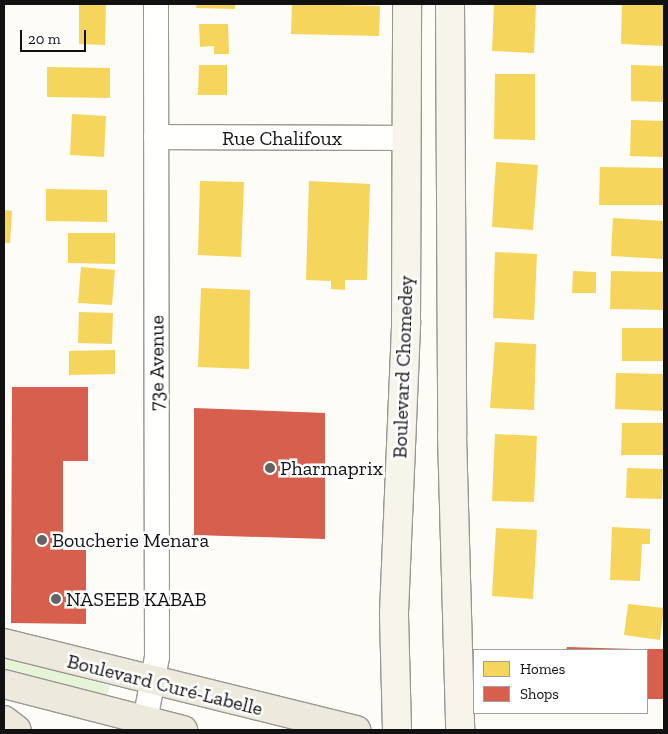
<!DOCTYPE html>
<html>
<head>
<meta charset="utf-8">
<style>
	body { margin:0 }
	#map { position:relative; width:668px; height:734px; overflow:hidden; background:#fdfcf7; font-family:"Zilla Slab",serif }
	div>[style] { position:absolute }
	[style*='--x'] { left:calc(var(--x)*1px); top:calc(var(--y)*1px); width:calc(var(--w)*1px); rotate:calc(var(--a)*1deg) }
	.green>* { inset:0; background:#e7f3d7 }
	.homes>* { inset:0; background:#f6d55c }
	.shops>* { inset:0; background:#d6604d }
	.roads { filter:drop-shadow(1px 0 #979795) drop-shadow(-1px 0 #979795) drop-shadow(0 1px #979795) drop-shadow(0 -1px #979795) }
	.street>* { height:24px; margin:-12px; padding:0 12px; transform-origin:12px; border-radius:12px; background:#fffffe }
	.secondary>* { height:28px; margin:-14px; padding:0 14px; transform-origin:14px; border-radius:14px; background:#f6f4eb }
	.primary>* { height:28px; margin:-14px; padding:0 14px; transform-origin:14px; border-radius:14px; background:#ede9dc }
	.dots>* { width:14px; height:14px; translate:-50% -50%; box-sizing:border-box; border:2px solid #fff; border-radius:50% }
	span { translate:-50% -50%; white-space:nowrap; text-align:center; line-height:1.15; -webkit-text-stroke:5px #fff; paint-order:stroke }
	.street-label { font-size:20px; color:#111 }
	.poi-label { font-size:20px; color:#111 }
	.left { translate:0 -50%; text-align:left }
	.frame { position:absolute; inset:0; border:5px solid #111; pointer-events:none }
	.legend { position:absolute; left:473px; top:649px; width:175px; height:65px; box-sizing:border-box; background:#fff; border:1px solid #a0a0a0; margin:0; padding:6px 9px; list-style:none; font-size:15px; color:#111 }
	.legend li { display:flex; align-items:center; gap:10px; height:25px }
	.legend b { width:25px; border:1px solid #a0a0a0 }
	.scale { position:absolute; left:20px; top:30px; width:66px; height:22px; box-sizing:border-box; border:2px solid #111; border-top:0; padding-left:6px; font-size:15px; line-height:18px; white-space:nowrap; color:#111; -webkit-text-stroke:4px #fff; paint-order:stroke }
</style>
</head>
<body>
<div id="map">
	<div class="green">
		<i style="clip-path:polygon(4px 656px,110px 686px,107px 696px,4px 669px)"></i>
	</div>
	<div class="homes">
		<i style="clip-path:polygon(79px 4px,106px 4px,105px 45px,79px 44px)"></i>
		<i style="clip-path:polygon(197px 4px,235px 4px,235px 9px,196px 8px)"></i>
		<i style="clip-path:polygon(292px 4px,380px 6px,379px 36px,291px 34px)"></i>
		<i style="clip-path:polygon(494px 4px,536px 4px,534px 53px,492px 51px)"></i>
		<i style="clip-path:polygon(622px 4px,664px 4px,664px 46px,621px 44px)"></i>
		<i style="clip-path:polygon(199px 24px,228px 24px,229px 54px,214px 54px,214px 46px,200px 47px)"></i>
		<i style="clip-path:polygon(199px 65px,227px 65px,227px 95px,198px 95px)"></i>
		<i style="clip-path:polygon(631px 65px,664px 66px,664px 102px,631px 101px)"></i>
		<i style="clip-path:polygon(47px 67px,110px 68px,110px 98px,47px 97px)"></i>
		<i style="clip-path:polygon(495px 74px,535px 74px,535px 140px,494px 139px)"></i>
		<i style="clip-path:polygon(72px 114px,106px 116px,104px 157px,70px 155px)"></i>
		<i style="clip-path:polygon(631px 120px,664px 121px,664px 157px,630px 156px)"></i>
		<i style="clip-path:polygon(496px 162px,538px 165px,533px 230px,492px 227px)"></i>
		<i style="clip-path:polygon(600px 167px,664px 168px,664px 205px,599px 205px)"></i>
		<i style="clip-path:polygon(200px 181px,244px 182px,241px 257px,198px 255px)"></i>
		<i style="clip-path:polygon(309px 181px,370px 184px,367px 280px,345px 280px,345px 290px,331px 289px,331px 281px,306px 280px)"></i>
		<i style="clip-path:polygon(46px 189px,107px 190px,107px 222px,46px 221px)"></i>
		<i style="clip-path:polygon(4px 210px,12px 211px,10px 243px,4px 243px)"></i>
		<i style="clip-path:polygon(613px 218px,664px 221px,664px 259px,611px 256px)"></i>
		<i style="clip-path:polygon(68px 233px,115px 233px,115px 264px,68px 263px)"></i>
		<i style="clip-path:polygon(495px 252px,537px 254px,534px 320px,493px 318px)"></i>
		<i style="clip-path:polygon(81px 267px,115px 270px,112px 305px,78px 303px)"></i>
		<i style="clip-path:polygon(573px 271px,596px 272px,596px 293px,572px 293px)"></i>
		<i style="clip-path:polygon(611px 271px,664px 272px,664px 310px,610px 309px)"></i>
		<i style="clip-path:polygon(201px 288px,250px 290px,249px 369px,198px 367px)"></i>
		<i style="clip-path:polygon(79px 312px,113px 313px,112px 344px,78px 343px)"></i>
		<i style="clip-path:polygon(622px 328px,664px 328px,664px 361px,622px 361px)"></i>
		<i style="clip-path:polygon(495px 342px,536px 344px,534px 410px,490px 408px)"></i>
		<i style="clip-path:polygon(115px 350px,115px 374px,69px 375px,69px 351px)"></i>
		<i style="clip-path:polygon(616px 373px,664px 374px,663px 411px,615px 409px)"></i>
		<i style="clip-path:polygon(622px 423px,664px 423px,664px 455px,621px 455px)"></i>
		<i style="clip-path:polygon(495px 434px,537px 436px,534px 502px,492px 501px)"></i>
		<i style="clip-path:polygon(627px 468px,663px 469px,662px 499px,626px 498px)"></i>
		<i style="clip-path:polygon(612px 527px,650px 529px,650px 544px,642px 544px,640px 581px,610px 580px)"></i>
		<i style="clip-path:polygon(496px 528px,537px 530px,533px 599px,492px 596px)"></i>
		<i style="clip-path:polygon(628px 604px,664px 608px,660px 640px,624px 635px)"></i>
	</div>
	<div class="shops">
		<i style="clip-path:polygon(12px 387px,88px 387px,88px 461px,63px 461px,63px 550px,86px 550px,86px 624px,11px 623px)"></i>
		<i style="clip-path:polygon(194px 408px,325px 413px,325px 539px,194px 535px)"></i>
		<i style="clip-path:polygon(567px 647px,634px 649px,634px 650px,566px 650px)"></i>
		<i style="clip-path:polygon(647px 649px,664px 649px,664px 699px,647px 699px)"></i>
	</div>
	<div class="roads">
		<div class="street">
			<i style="--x:156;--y:137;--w:251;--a:0.2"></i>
			<i style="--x:145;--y:721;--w:65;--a:-79.4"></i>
			<i style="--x:157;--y:657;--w:653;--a:-90.09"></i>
		</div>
		<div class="secondary">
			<i style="--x:450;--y:4;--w:431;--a:89.7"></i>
			<i style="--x:452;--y:435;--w:295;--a:88.4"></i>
			<i style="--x:397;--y:730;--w:117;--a:-91.5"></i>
			<i style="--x:394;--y:613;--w:291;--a:-87.6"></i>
			<i style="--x:406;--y:322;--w:318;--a:-89.8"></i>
		</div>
		<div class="primary">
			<i style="--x:4;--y:643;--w:363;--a:13.9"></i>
			<i style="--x:4;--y:684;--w:185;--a:14.4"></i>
			<i style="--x:4;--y:720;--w:16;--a:38"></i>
		</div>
	</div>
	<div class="dots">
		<i style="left:270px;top:468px;background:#646362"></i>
		<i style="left:42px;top:540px;background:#646362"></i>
		<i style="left:56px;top:599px;background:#646362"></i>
	</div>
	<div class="street-label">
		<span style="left:282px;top:138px">Rue Chalifoux</span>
		<span style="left:157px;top:363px;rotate:-90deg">73e Avenue</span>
		<span style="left:403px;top:367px;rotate:-88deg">Boulevard Chomedey</span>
		<span style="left:165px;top:685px;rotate:14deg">Boulevard Curé-Labelle</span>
	</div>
	<div class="poi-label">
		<span class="left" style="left:280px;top:468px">Pharmaprix</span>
		<span class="left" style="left:52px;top:540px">Boucherie Menara</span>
		<span class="left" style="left:66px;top:599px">NASEEB KABAB</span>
	</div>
	<div class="frame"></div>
	<ul class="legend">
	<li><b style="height:14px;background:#f6d55c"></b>Homes</li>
	<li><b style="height:14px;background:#d6604d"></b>Shops</li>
	</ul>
	<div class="scale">20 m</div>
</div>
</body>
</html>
